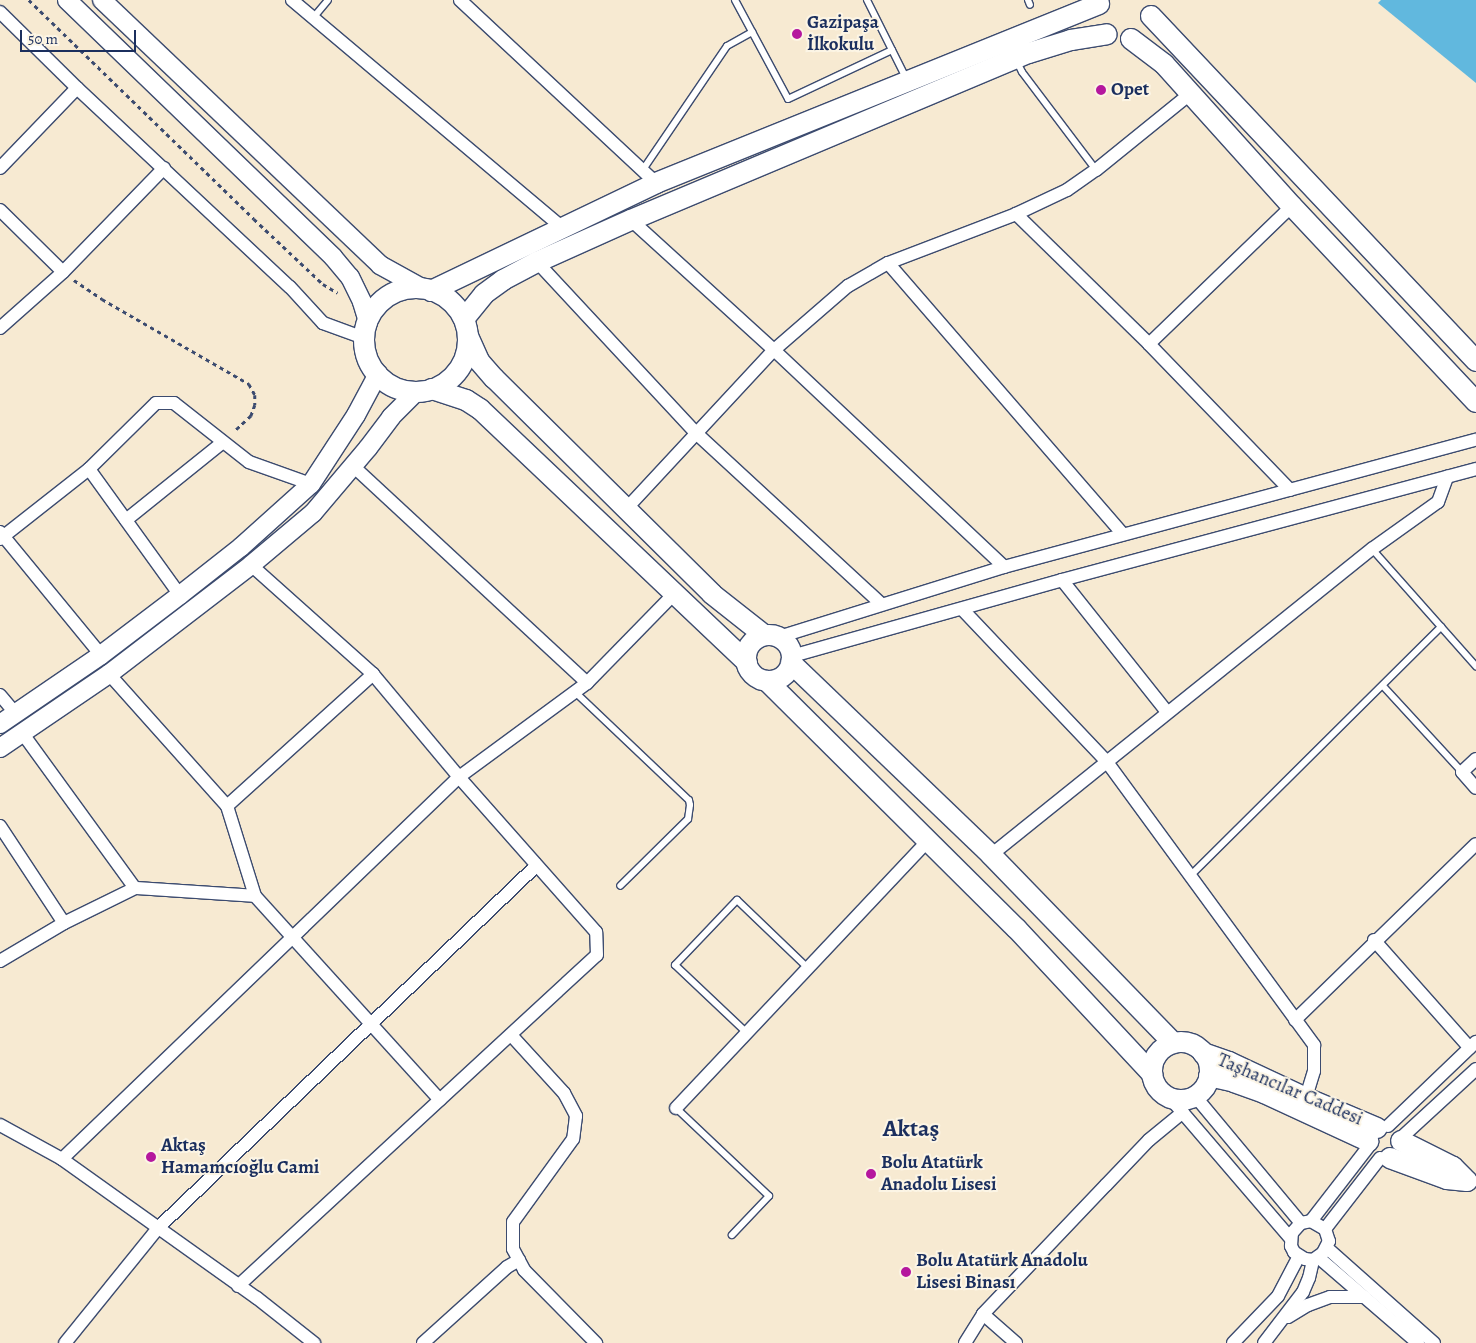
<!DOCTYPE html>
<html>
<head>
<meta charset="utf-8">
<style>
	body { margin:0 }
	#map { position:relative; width:1476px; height:1343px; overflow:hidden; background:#f7ead2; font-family:Alegreya,serif }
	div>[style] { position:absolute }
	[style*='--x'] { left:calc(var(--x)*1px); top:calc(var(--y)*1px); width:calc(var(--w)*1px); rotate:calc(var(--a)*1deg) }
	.water>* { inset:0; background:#61b8de }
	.path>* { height:2.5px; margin-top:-1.25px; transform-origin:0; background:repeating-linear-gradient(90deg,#3c4b6f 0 4px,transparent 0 8px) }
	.roads { filter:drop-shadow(1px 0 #3c4b6f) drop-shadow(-1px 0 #3c4b6f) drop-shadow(0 1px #3c4b6f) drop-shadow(0 -1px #3c4b6f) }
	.lane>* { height:6px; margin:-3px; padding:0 3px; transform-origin:3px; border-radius:3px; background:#fff }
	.street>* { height:12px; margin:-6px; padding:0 6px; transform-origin:6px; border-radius:6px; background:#fff }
	.secondary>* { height:18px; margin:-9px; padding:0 9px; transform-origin:9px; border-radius:9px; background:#fff }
	.primary>* { height:20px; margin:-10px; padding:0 10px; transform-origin:10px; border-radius:10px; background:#fff }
	.primary>.ring { margin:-10px; padding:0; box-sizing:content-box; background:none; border:20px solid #fff; border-radius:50% }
	.dots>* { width:14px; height:14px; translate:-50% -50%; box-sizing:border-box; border:2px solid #fcf5e5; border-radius:50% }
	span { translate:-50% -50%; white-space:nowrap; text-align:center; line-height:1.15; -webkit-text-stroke:4px #fcf5e5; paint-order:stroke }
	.poi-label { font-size:19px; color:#1b2f5e; font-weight:700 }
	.left { translate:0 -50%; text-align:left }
	.street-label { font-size:19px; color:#1b2f5e }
	.district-label { font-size:24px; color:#1b2f5e; font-weight:700 }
	.scale { position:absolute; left:20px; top:30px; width:116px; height:22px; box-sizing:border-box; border:2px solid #1b2f5e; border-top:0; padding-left:6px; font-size:15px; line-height:18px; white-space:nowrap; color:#1b2f5e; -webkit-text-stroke:4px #fcf5e5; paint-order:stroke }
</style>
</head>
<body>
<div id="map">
	<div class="water">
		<i style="clip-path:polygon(1381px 0,1476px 0,1476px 83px,1378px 3px)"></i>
	</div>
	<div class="path">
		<i style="--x:29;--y:0;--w:314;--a:44.2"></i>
		<i style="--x:254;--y:219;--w:95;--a:43.3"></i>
		<i style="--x:323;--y:284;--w:17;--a:31"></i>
		<i style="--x:74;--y:280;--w:34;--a:34"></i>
		<i style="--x:102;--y:299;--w:170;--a:30"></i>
		<i style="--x:249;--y:384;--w:13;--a:61"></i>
		<i style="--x:255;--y:395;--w:10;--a:90"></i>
		<i style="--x:255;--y:405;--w:12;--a:110"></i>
		<i style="--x:251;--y:416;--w:23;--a:137"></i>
	</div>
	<div class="roads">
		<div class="lane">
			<i style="--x:735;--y:0;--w:112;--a:61.8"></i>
			<i style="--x:788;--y:99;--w:115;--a:-25.2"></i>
			<i style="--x:867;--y:0;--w:89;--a:63.4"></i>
			<i style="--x:1028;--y:0;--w:5;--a:68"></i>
			<i style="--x:313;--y:18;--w:23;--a:-50"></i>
			<i style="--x:1016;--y:60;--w:13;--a:63"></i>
			<i style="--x:1022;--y:72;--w:123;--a:52.9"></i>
			<i style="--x:642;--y:171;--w:151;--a:-55.8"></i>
			<i style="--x:727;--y:46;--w:29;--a:-29"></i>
			<i style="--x:1372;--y:549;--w:157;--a:48.4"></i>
			<i style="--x:1383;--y:686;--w:117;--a:47.4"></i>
			<i style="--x:575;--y:692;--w:157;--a:43.5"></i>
			<i style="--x:689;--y:800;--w:5;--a:79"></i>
			<i style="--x:690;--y:805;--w:14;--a:98"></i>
			<i style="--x:688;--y:819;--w:95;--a:135.4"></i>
			<i style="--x:1190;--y:876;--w:354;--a:-44.8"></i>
			<i style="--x:747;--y:1033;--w:99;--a:-136.6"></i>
			<i style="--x:675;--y:965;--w:90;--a:-46.4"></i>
			<i style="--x:737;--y:900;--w:98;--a:43.8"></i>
			<i style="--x:676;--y:1108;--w:128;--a:43.4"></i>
			<i style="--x:769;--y:1196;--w:54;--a:133.5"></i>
		</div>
		<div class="street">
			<i style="--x:292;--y:0;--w:353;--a:40.1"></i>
			<i style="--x:460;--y:0;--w:268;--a:43"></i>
			<i style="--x:0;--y:12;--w:108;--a:44.6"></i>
			<i style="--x:77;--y:88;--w:291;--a:43.1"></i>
			<i style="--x:290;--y:287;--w:49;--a:47.5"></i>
			<i style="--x:323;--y:323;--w:44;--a:20.1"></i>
			<i style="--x:0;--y:168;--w:111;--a:-46.1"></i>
			<i style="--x:0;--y:210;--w:88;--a:44.5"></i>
			<i style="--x:63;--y:272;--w:145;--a:-45.8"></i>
			<i style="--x:1016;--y:214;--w:186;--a:44.3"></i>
			<i style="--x:1149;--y:344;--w:203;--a:46"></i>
			<i style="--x:631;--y:220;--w:193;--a:42.3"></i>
			<i style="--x:774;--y:350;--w:316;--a:43.3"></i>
			<i style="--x:537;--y:262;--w:233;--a:47.1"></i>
			<i style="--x:696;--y:433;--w:252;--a:42.7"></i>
			<i style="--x:888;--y:263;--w:359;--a:49.1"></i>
			<i style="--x:0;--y:328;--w:84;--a:-41.6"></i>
			<i style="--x:1149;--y:344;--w:199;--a:-44"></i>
			<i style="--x:353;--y:466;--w:319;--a:42.8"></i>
			<i style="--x:89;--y:469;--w:155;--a:54.2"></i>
			<i style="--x:626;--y:509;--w:217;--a:-47.1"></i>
			<i style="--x:774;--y:350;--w:98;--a:-40.9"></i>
			<i style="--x:848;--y:286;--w:46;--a:-29.9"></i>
			<i style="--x:888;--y:263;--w:137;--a:-20.9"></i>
			<i style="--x:1016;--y:214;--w:56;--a:-25.2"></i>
			<i style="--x:1067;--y:190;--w:35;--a:-35"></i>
			<i style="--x:1096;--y:170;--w:122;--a:-39"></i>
			<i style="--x:126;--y:520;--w:124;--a:-38.8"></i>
			<i style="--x:0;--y:532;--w:159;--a:50.6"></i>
			<i style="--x:0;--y:539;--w:113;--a:-38.2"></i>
			<i style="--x:89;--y:469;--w:94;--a:-44.6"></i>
			<i style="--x:156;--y:403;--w:18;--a:0"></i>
			<i style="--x:174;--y:403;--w:95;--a:38.2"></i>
			<i style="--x:249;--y:462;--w:66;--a:19.5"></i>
			<i style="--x:1062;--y:580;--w:169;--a:51.5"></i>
			<i style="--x:962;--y:609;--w:211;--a:46.5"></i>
			<i style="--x:1107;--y:762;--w:351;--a:53.8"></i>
			<i style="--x:1314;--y:1045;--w:26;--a:90"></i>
			<i style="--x:1314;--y:1071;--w:28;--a:107"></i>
			<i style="--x:779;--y:637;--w:236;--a:-17.3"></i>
			<i style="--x:1004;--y:567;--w:489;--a:-15.1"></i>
			<i style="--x:792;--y:656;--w:280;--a:-15.7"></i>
			<i style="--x:1062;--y:580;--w:429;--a:-15"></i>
			<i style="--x:109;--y:674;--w:177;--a:48.2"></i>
			<i style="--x:227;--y:806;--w:94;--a:72.7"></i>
			<i style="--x:255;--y:896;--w:275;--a:47.8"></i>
			<i style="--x:0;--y:695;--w:25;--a:50"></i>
			<i style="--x:23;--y:734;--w:190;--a:54"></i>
			<i style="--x:1476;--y:759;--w:19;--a:137"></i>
			<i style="--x:1462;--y:772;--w:21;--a:49"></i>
			<i style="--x:227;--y:806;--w:197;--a:-42.1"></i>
			<i style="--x:0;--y:826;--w:116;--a:56.6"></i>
			<i style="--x:64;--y:923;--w:79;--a:-26.2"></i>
			<i style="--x:135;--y:888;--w:120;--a:3.8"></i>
			<i style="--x:991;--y:855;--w:489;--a:-38.8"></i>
			<i style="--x:1372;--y:549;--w:81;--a:-35.5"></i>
			<i style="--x:1438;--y:502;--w:27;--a:-70"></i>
			<i style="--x:1374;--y:940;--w:144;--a:48.4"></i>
			<i style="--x:0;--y:961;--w:74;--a:-30.7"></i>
			<i style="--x:1295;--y:1020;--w:252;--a:-44.2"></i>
			<i style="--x:511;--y:1035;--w:79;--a:47.6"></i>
			<i style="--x:564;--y:1093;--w:26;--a:62"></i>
			<i style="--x:576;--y:1116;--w:23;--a:97"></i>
			<i style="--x:573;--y:1139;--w:102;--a:125.9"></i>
			<i style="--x:513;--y:1222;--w:27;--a:90"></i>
			<i style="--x:513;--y:1249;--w:24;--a:62"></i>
			<i style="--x:524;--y:1270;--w:103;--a:45.4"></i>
			<i style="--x:1195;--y:1096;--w:165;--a:50.2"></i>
			<i style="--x:1171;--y:1099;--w:184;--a:49.4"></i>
			<i style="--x:676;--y:1108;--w:367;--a:-46.7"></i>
			<i style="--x:0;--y:1125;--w:71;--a:28.7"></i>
			<i style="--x:62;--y:1159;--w:239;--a:35.5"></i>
			<i style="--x:257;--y:1298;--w:73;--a:38.3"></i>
			<i style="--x:1388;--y:1126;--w:122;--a:-43.7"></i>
			<i style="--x:1401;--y:1138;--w:102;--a:-42.6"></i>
			<i style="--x:62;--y:1159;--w:551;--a:-43.9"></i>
			<i style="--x:459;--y:777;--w:159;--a:-36.3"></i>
			<i style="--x:587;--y:683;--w:124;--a:-45.7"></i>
			<i style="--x:1311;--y:1221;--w:16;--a:30"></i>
			<i style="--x:1325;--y:1229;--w:13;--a:72"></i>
			<i style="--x:1329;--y:1241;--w:13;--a:117"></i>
			<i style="--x:1323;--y:1253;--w:12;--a:145"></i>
			<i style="--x:1313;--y:1260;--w:8;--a:-173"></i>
			<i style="--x:1305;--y:1259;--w:13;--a:-148"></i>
			<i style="--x:1294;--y:1252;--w:7;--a:-117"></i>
			<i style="--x:1291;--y:1246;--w:13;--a:-86"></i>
			<i style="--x:1292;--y:1233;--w:13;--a:-48"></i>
			<i style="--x:1301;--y:1223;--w:10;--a:-11"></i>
			<i style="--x:1311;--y:1221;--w:95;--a:-52.3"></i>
			<i style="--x:1325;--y:1229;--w:90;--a:-52.2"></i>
			<i style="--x:1327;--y:1248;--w:143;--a:41.6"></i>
			<i style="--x:1318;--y:1257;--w:132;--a:40.7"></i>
			<i style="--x:238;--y:1286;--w:488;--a:-42.7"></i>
			<i style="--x:597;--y:955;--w:23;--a:-92"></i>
			<i style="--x:596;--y:932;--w:207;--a:-131.5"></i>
			<i style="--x:459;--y:777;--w:134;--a:-129.9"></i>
			<i style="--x:373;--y:674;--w:164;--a:-138.2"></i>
			<i style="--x:983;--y:1314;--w:44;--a:41.3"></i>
			<i style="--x:1288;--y:1317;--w:23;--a:-31"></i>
			<i style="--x:1308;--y:1305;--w:23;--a:-20"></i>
			<i style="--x:1330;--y:1297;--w:35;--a:0"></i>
			<i style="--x:65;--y:1343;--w:149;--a:-51"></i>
			<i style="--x:159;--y:1227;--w:523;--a:-43.76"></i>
			<i style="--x:423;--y:1343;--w:113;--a:-42.1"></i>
			<i style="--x:507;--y:1267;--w:14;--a:-30"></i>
			<i style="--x:965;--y:1343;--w:34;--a:-58"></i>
			<i style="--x:983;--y:1314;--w:178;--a:-46.4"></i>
			<i style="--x:1106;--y:1185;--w:62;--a:-46.3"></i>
			<i style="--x:1149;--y:1140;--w:44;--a:-39.5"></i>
			<i style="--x:1233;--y:1343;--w:65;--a:-46.2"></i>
			<i style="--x:1278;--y:1296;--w:45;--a:-62.3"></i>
			<i style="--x:1264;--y:1343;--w:64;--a:-52.6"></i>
			<i style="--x:1303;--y:1292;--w:15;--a:-67"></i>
			<i style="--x:1309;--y:1278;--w:18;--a:-77"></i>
		</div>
		<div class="secondary">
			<i style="--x:67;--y:0;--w:370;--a:44"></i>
			<i style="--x:333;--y:257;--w:26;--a:50"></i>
			<i style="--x:350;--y:277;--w:28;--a:64"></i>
			<i style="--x:362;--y:302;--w:21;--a:73"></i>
			<i style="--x:102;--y:0;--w:384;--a:43.6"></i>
			<i style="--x:380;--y:265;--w:48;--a:28.7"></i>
			<i style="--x:0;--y:724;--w:122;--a:-34.3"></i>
			<i style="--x:101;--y:655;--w:99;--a:-37.2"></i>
			<i style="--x:180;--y:595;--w:78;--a:-38.2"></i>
			<i style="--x:241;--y:547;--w:94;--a:-42"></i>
			<i style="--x:311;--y:484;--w:82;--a:-56.9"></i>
			<i style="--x:356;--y:415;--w:47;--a:-61.8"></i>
			<i style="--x:0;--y:748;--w:132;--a:-34.2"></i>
			<i style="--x:109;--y:674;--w:179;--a:-37.5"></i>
			<i style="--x:251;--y:565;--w:81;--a:-40"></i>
			<i style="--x:313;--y:513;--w:85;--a:-49.8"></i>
			<i style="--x:368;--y:448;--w:39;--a:-53"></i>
			<i style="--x:391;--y:417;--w:35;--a:-45"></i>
		</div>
		<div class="primary">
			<i style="--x:1151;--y:16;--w:474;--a:46.7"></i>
			<i style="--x:1131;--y:39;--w:41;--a:37.1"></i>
			<i style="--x:1164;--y:64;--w:191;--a:48"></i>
			<i style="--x:1292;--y:206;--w:269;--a:46.8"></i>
			<i class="ring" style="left:364px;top:288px;width:84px;height:84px"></i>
			<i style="--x:431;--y:291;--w:250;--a:-25.6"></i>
			<i style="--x:656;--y:183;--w:478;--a:-22"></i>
			<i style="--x:464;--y:319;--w:32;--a:-51"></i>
			<i style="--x:484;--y:294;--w:24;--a:-36"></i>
			<i style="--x:503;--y:280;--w:38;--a:-28"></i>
			<i style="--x:537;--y:262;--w:103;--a:-24.1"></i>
			<i style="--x:631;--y:220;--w:432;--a:-22.8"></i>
			<i style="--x:1029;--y:53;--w:44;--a:-17.2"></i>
			<i style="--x:1071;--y:40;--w:36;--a:-9"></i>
			<i style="--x:468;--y:336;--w:27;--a:66"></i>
			<i style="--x:479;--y:361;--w:23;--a:49"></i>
			<i style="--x:494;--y:378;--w:307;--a:44.7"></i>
			<i style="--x:712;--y:594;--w:66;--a:38.3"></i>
			<i style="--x:432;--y:389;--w:36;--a:18"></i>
			<i style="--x:466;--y:400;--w:17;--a:33"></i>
			<i style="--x:480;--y:409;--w:368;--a:43.5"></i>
			<i class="ring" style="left:746px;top:635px;width:26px;height:26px"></i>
			<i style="--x:791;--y:663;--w:277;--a:43.8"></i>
			<i style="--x:991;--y:855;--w:262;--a:45.9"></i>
			<i style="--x:767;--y:681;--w:351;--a:44.8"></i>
			<i style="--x:1016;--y:928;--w:200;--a:47"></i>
			<i class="ring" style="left:1152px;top:1042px;width:38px;height:38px"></i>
			<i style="--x:1203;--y:1053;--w:28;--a:19"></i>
			<i style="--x:1229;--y:1062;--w:85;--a:25.1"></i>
			<i style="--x:1306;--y:1098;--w:77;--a:22.9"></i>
			<i style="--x:1209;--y:1076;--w:26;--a:13"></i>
			<i style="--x:1234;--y:1082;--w:32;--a:20"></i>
			<i style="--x:1264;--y:1093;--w:115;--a:24.8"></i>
			<i style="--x:1390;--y:1158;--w:61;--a:20.2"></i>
			<i style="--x:1447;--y:1179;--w:20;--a:6"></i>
			<i style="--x:1467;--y:1181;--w:20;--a:-135"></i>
			<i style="--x:1453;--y:1167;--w:58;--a:-153.4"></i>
		</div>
	</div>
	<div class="dots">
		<i style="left:797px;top:34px;background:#b5179e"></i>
		<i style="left:1101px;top:90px;background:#b5179e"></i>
		<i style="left:151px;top:1157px;background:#b5179e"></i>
		<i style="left:871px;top:1174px;background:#b5179e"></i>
		<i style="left:906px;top:1272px;background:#b5179e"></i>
	</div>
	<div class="poi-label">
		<span class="left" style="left:807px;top:34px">Gazipaşa<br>İlkokulu</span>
		<span class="left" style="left:1111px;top:90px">Opet</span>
		<span class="left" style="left:161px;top:1157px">Aktaş<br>Hamamcıoğlu Cami</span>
		<span class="left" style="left:881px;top:1174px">Bolu Atatürk<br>Anadolu Lisesi</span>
		<span class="left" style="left:916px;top:1272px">Bolu Atatürk Anadolu<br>Lisesi Binası</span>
	</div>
	<div class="street-label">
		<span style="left:1290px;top:1090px;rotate:23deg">Taşhancılar Caddesi</span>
	</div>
	<div class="district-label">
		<span style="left:911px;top:1129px">Aktaş</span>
	</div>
	<div class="scale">50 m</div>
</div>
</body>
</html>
